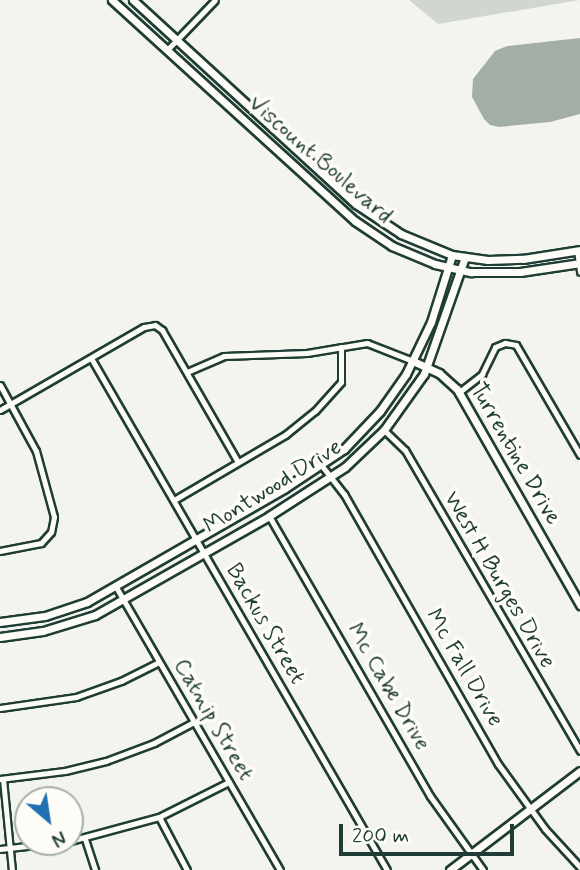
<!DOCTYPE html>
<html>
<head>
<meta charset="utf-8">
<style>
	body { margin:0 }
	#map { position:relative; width:580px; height:870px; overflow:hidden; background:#f4f4ef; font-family:Mynerve,sans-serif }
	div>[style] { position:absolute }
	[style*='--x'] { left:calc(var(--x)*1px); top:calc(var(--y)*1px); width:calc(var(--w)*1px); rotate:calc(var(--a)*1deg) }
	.green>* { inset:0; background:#d1d6d1 }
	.water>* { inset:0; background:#a3aea7 }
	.roads { filter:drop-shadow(2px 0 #1f3d34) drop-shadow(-2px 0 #1f3d34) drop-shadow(0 2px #1f3d34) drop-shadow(0 -2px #1f3d34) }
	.street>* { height:5px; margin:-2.5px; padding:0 2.5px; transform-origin:2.5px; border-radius:2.5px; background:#fdfcf7 }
	.secondary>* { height:7px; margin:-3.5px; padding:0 3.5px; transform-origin:3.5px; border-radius:3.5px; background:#fdfcf7 }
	span { translate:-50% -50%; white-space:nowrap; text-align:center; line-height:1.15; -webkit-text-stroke:7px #fdfcf7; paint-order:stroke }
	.street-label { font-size:23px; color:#1f3d34 }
	.north { position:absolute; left:14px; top:786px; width:70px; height:70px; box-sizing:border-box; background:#fdfcf7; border:2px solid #a4b0a9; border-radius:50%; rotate:151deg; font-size:19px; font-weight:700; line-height:28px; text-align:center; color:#1f3d34 }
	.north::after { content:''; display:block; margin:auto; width:24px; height:32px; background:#1f6fb2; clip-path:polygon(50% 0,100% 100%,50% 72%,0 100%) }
	.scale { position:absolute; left:339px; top:824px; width:175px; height:32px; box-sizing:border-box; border:4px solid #1f3d34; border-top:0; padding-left:9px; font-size:21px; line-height:24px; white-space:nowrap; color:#1f3d34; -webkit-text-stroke:5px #fdfcf7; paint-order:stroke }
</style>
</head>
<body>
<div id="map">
	<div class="green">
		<i style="clip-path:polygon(409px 0,580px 0,438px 24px)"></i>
	</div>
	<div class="water">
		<i style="clip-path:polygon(580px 38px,580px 114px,550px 122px,499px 127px,490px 125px,484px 119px,472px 97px,473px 79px,495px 51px,507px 46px)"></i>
	</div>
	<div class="roads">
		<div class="street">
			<i style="--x:167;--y:50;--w:69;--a:-46.2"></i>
			<i style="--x:577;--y:250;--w:22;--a:82"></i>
			<i style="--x:91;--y:358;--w:591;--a:59.97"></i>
			<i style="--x:187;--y:372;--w:40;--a:-23.4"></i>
			<i style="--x:224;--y:356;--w:83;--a:-2.1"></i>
			<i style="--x:307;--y:353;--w:61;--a:-9.5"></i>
			<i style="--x:367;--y:343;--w:49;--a:21.4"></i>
			<i style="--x:0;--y:385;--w:75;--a:61.4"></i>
			<i style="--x:36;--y:451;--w:68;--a:74.7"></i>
			<i style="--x:54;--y:517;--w:15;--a:101"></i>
			<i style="--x:51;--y:532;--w:15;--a:132"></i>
			<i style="--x:41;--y:543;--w:42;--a:169"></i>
			<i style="--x:458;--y:393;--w:31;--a:-38"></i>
			<i style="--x:482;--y:374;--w:30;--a:-64"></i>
			<i style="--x:495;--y:347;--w:11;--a:-22"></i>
			<i style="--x:505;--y:343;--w:11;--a:10"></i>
			<i style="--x:516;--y:345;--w:127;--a:59.8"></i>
			<i style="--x:0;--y:410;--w:166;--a:-30"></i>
			<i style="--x:144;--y:327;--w:11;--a:-10"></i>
			<i style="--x:155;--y:325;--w:9;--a:36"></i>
			<i style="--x:162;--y:330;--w:152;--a:60.1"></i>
			<i style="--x:384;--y:430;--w:29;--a:44"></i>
			<i style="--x:405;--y:450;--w:348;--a:59.8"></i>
			<i style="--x:322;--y:466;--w:36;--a:52"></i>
			<i style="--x:344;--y:494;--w:311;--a:60.3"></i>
			<i style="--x:498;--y:764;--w:80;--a:54.1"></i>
			<i style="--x:545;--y:829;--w:52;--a:47.4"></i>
			<i style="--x:174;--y:500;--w:129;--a:-30.4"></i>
			<i style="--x:285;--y:435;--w:38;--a:-39"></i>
			<i style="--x:315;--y:411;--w:39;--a:-48"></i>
			<i style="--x:341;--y:382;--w:35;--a:-90"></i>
			<i style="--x:269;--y:516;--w:323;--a:60.1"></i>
			<i style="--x:430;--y:796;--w:91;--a:54.4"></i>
			<i style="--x:116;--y:587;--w:327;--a:59.9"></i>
			<i style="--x:0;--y:708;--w:77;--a:-8.2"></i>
			<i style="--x:76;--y:697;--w:48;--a:-19.6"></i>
			<i style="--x:121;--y:681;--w:42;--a:-26.6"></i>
			<i style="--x:0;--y:779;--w:65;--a:-7"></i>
			<i style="--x:65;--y:771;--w:42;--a:-13.7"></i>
			<i style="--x:106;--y:761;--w:51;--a:-20.6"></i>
			<i style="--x:154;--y:743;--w:45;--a:-27.7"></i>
			<i style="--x:3;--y:779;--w:91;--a:84.4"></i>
			<i style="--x:159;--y:817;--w:60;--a:62.2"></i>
			<i style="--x:85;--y:839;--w:33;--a:72"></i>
			<i style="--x:70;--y:841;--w:92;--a:-15.1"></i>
			<i style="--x:159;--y:817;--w:78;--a:-26.6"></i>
			<i style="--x:0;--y:849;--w:63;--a:-6.3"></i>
		</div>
		<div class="secondary">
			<i style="--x:112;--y:0;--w:328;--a:42.3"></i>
			<i style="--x:355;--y:221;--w:45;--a:34"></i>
			<i style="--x:392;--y:246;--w:47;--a:22.7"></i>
			<i style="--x:435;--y:264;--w:37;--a:13"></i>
			<i style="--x:471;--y:272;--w:49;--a:0"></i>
			<i style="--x:520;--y:272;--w:61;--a:-8.5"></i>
			<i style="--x:133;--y:0;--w:302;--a:42.5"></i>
			<i style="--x:356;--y:204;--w:54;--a:33.7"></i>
			<i style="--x:401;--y:234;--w:55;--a:22.4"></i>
			<i style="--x:452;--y:255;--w:36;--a:8"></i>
			<i style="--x:488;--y:260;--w:35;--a:-2"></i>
			<i style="--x:523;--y:259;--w:58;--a:-9"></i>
			<i style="--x:413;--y:361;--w:29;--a:25"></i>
			<i style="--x:439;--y:373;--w:24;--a:42"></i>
			<i style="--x:457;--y:389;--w:249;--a:60.3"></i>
			<i style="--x:0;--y:622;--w:45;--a:-7.6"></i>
			<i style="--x:45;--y:616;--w:44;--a:-18.4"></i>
			<i style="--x:87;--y:602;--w:228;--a:-29.9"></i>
			<i style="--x:285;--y:488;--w:71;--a:-33.5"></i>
			<i style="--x:344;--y:449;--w:52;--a:-46.5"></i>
			<i style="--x:380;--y:411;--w:45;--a:-54.9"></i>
			<i style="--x:406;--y:374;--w:58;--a:-64.3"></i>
			<i style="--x:431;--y:322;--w:70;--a:-72.6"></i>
			<i style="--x:0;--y:637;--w:43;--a:-7.9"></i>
			<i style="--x:43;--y:631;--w:54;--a:-17.1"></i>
			<i style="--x:95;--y:615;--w:200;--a:-29.6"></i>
			<i style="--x:269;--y:516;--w:90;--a:-32.8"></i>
			<i style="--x:345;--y:467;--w:54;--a:-43.5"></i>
			<i style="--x:384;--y:430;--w:69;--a:-54.5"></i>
			<i style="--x:424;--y:374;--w:124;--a:-70.7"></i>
			<i style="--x:450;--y:870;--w:163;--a:-37.3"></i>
		</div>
	</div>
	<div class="street-label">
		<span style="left:320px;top:160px;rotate:41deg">Viscount Boulevard</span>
		<span style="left:515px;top:454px;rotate:60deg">Turrentine Drive</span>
		<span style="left:273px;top:487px;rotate:-32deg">Montwood Drive</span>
		<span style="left:499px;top:580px;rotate:60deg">West H Burges Drive</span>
		<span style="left:265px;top:624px;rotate:60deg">Backus Street</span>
		<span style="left:464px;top:668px;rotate:60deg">Mc Fall Drive</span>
		<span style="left:388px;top:687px;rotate:60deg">Mc Cabe Drive</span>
		<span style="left:213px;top:720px;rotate:60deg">Catnip Street</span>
	</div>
	<div class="north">N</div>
	<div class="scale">200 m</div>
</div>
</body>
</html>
